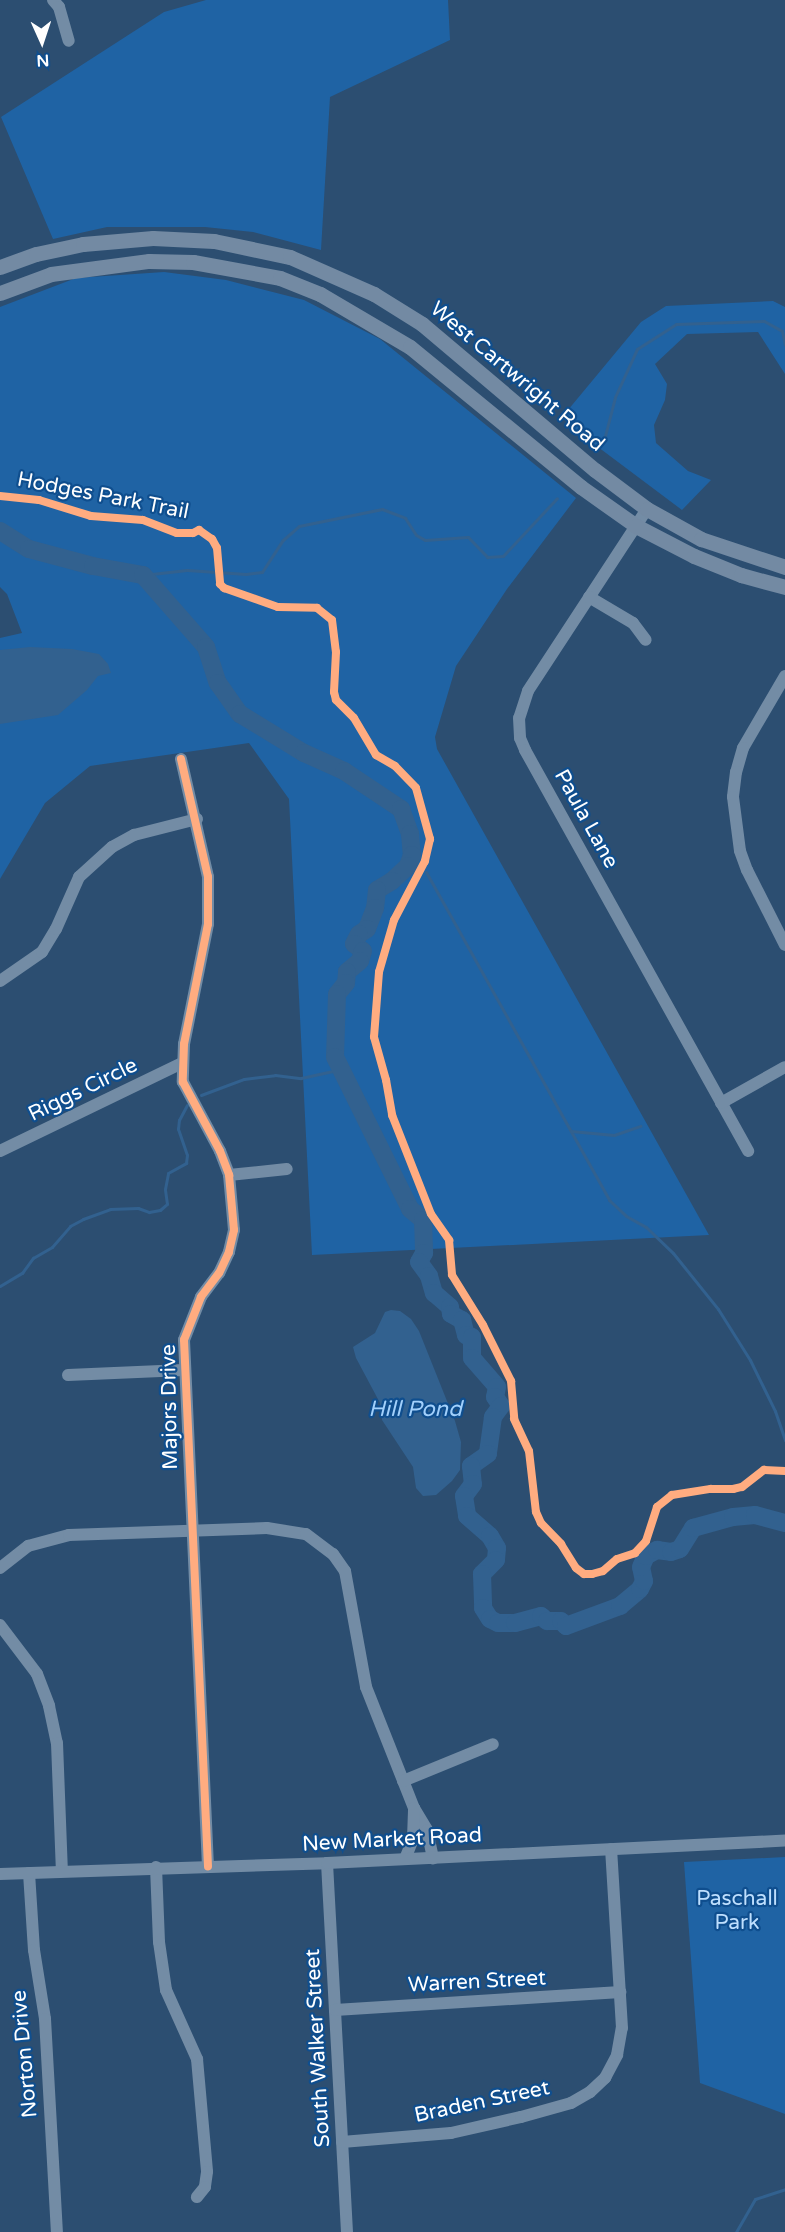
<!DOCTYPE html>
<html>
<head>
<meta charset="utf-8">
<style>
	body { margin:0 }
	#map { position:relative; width:785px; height:2232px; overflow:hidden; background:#2c4e71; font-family:"Varela Round",sans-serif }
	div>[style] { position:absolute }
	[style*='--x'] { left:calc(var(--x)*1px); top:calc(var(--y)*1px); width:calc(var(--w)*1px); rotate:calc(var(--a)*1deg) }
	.green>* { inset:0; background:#1f63a4 }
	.water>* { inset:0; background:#32618f }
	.stream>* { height:3px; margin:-1.5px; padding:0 1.5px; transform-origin:1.5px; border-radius:1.5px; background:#32618f }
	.river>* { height:18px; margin:-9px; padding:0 9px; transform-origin:9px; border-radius:9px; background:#32618f }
	.minor>* { height:12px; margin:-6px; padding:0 6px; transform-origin:6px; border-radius:6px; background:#738ca5 }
	.major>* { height:15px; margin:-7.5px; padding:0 7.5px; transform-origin:7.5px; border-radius:7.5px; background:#738aa3 }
	.cycleway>* { height:8px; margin:-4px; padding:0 4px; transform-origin:4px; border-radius:4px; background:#ffac80 }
	span { translate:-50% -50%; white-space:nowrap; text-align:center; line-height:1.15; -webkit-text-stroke:4.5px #0f4e8e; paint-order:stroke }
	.street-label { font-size:21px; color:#fff }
	.park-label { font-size:21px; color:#bedffe }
	.water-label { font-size:22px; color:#a2d0fb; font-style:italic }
	.north { position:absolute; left:12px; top:12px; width:60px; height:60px; -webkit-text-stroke:4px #0f4e8e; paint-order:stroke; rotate:177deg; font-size:16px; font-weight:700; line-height:24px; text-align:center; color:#fff }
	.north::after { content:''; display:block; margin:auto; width:21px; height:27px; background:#fff; clip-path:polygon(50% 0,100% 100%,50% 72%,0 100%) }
</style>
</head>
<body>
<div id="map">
	<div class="green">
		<i style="clip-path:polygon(206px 0,448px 0,450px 40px,330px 97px,321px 250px,253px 232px,205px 227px,107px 227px,53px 239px,1px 117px,164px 12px)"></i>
		<i style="clip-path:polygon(164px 272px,226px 280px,304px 300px,380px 339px,576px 498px,507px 589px,456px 666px,435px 737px,437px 749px,709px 1235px,312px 1255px,289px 799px,249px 743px,90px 766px,45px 803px,0 879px,0 638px,22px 633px,7px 594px,0 587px,0 307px,76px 278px)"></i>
		<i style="clip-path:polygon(773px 301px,785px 307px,785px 374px,758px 332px,687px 334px,655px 364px,667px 384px,665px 400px,654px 425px,656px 443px,688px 471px,711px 480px,682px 510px,570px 426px,563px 416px,641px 322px,666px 306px)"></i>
		<i style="clip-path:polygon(785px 1857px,785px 2114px,700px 2083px,684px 1862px)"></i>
	</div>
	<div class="water">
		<i style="clip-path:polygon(30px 647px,72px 649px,99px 654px,108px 664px,111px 673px,98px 676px,87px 690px,58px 715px,0 724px,0 650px)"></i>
		<i style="clip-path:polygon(391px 1310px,400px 1311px,411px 1319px,419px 1331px,455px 1421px,461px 1442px,460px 1470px,452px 1481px,436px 1495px,423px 1496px,416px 1488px,413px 1467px,382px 1420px,380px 1403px,356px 1358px,353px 1347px,375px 1333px,385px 1312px)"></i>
	</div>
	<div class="stream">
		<i style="--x:596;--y:448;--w:15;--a:-53"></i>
		<i style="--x:605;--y:436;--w:40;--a:-75.6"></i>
		<i style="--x:615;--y:397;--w:53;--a:-65.4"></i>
		<i style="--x:637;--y:349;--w:46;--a:-32.7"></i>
		<i style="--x:676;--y:324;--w:88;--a:-2"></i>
		<i style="--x:764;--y:321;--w:21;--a:29"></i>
		<i style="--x:782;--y:331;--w:14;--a:78"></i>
		<i style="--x:143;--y:575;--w:44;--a:-6.5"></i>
		<i style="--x:187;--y:570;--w:59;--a:3.9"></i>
		<i style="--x:246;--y:574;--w:16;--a:-7"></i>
		<i style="--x:262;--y:572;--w:38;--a:-57"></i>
		<i style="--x:283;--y:540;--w:21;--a:-41"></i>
		<i style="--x:299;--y:526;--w:85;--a:-11.6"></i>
		<i style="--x:382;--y:509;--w:25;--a:21"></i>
		<i style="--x:405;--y:518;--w:20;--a:57"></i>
		<i style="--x:416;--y:535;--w:10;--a:29"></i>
		<i style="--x:425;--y:540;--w:43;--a:-4"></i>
		<i style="--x:468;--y:537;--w:28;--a:46"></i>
		<i style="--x:487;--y:557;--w:16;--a:-4"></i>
		<i style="--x:503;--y:556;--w:79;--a:-47"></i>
		<i style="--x:412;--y:855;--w:8;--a:50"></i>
		<i style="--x:426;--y:872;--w:376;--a:60.8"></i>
		<i style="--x:609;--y:1200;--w:23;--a:43"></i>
		<i style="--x:626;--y:1216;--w:23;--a:29"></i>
		<i style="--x:646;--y:1227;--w:37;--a:44"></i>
		<i style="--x:673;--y:1253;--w:72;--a:51.2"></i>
		<i style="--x:718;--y:1309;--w:60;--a:57.9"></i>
		<i style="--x:750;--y:1360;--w:57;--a:63.9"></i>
		<i style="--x:775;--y:1411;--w:31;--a:71"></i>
		<i style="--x:201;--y:1095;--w:46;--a:-20.4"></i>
		<i style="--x:244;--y:1079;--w:31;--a:-7"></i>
		<i style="--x:275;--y:1075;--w:26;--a:7"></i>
		<i style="--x:301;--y:1078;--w:42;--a:-12.4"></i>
		<i style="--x:571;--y:1131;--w:43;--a:5.3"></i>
		<i style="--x:614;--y:1135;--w:28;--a:-19"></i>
		<i style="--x:0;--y:1286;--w:26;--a:-31"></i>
		<i style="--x:22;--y:1273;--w:19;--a:-54"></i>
		<i style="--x:33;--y:1258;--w:22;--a:-30"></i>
		<i style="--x:52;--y:1247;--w:28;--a:-49"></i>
		<i style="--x:70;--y:1226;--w:15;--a:-28"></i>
		<i style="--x:83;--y:1219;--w:29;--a:-20"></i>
		<i style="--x:110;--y:1209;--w:28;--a:-2"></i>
		<i style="--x:138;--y:1208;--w:12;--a:20"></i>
		<i style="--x:149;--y:1212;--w:11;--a:-10"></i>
		<i style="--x:160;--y:1210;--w:9;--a:-41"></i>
		<i style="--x:167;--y:1204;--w:15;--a:-98"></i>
		<i style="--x:165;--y:1189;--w:16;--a:-79"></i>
		<i style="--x:168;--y:1173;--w:21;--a:-29"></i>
		<i style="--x:186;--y:1163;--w:8;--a:-83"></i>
		<i style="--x:187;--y:1155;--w:28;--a:-109"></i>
		<i style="--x:178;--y:1129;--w:9;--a:-84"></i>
		<i style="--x:179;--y:1120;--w:17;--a:-62"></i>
		<i style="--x:736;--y:2232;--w:38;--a:-60"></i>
		<i style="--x:755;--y:2199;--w:32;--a:-18"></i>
	</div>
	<div class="river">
		<i style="--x:0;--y:531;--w:34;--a:32"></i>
		<i style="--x:29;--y:549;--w:66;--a:14.9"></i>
		<i style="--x:93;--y:566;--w:51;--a:10.2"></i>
		<i style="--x:143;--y:575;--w:96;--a:48.8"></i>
		<i style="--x:206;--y:647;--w:38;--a:72"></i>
		<i style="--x:218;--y:683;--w:38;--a:55"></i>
		<i style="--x:240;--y:714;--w:75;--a:31.4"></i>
		<i style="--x:304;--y:753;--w:44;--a:24.2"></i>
		<i style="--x:344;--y:771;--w:69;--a:33.7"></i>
		<i style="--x:401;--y:809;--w:27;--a:70"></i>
		<i style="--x:410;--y:834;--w:21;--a:85"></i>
		<i style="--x:412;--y:855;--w:12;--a:110"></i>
		<i style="--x:408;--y:866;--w:22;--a:137"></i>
		<i style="--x:392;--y:881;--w:17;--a:149"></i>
		<i style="--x:377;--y:890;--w:18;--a:96"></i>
		<i style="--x:375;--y:908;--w:22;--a:111"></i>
		<i style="--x:367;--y:929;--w:9;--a:148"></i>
		<i style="--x:359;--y:934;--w:11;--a:117"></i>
		<i style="--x:354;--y:944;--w:11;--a:38"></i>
		<i style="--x:363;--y:951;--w:10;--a:107"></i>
		<i style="--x:360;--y:961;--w:17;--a:140"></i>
		<i style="--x:347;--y:972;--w:11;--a:95"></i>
		<i style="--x:346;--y:983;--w:14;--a:129"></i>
		<i style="--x:337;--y:994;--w:63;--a:91.8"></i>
		<i style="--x:335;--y:1057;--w:169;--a:63.7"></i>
		<i style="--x:410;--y:1209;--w:17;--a:40"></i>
		<i style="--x:423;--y:1220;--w:33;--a:88"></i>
		<i style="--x:424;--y:1253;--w:10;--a:119"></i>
		<i style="--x:419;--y:1262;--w:17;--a:54"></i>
		<i style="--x:429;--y:1276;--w:18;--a:74"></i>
		<i style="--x:434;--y:1293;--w:21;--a:41"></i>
		<i style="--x:450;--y:1307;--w:7;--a:82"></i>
		<i style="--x:451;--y:1314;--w:13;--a:29"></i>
		<i style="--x:462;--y:1320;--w:16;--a:75"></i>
		<i style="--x:466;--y:1335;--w:6;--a:18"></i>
		<i style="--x:472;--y:1337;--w:21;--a:90"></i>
		<i style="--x:472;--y:1358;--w:38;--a:49"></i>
		<i style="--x:497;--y:1387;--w:10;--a:101"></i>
		<i style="--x:495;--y:1397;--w:11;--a:56"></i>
		<i style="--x:501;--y:1406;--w:14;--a:126"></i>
		<i style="--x:493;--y:1417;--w:37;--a:98"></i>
		<i style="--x:488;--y:1454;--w:21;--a:145"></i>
		<i style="--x:471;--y:1466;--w:18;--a:84"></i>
		<i style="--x:473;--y:1484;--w:15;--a:127"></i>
		<i style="--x:464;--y:1496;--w:20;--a:81"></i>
		<i style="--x:467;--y:1516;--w:30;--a:41"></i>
		<i style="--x:490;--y:1536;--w:14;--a:60"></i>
		<i style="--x:497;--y:1548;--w:12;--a:95"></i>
		<i style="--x:496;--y:1560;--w:20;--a:135"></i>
		<i style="--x:482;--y:1574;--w:34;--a:88"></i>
		<i style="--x:483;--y:1608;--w:13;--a:58"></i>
		<i style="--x:490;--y:1619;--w:9;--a:27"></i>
		<i style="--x:498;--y:1623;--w:17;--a:0"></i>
		<i style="--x:515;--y:1623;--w:27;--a:-15"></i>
		<i style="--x:541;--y:1616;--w:8;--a:40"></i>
		<i style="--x:547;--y:1621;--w:14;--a:0"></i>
		<i style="--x:561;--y:1621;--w:7;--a:45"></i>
		<i style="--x:566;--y:1626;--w:58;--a:-20.3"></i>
		<i style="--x:620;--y:1606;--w:26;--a:-40"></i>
		<i style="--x:640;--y:1589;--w:9;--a:-63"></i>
		<i style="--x:644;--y:1581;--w:14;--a:-102"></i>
		<i style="--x:641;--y:1567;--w:12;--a:-66"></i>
		<i style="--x:646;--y:1556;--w:13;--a:-29"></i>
		<i style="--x:657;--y:1550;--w:14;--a:8"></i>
		<i style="--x:671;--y:1552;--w:9;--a:-18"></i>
		<i style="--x:680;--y:1549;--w:25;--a:-58"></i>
		<i style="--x:693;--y:1528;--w:41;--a:-15.4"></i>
		<i style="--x:733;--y:1517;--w:22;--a:-5"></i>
		<i style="--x:755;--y:1515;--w:31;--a:15"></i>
	</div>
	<div class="minor">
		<i style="--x:53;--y:0;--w:9;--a:49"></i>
		<i style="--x:59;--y:7;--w:35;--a:74"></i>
		<i style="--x:647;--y:509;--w:217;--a:123.2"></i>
		<i style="--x:528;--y:691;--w:28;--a:108"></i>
		<i style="--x:519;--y:718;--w:20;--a:87"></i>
		<i style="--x:520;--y:738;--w:13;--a:67"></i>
		<i style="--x:525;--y:750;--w:459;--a:60.9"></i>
		<i style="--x:589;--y:597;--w:51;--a:30.6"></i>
		<i style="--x:633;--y:623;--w:21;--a:53"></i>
		<i style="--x:785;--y:676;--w:83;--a:120.3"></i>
		<i style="--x:743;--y:748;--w:25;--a:106"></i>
		<i style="--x:736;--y:772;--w:25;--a:97"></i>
		<i style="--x:733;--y:797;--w:54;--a:82.6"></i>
		<i style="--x:740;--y:851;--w:20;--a:70"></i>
		<i style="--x:747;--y:870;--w:84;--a:63.1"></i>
		<i style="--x:181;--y:759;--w:121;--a:77.1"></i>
		<i style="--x:208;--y:877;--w:47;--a:90"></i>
		<i style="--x:208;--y:924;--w:122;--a:101.3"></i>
		<i style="--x:184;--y:1044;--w:38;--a:92"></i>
		<i style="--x:183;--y:1082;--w:78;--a:61.8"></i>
		<i style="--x:220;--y:1151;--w:26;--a:69"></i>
		<i style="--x:229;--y:1175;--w:55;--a:84.8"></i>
		<i style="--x:234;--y:1230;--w:23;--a:103"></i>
		<i style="--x:229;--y:1252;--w:23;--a:115"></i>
		<i style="--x:219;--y:1273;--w:30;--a:127"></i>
		<i style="--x:201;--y:1297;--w:46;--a:111.6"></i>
		<i style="--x:184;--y:1340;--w:527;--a:87.39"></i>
		<i style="--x:0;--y:981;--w:51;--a:-34.6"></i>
		<i style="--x:42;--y:952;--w:27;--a:-59"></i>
		<i style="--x:56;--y:929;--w:57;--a:-66.1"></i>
		<i style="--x:79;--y:877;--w:45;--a:-42.3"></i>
		<i style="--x:112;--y:847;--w:25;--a:-29"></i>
		<i style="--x:134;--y:835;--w:65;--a:-14.3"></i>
		<i style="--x:721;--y:1103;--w:73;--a:-29.4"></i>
		<i style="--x:0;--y:1151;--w:202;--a:-25.8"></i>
		<i style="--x:229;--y:1175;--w:58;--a:-5.9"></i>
		<i style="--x:68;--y:1375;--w:116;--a:-2.5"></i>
		<i style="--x:0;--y:1568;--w:36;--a:-38"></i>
		<i style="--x:28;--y:1546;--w:42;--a:-15"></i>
		<i style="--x:69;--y:1535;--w:198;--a:-2"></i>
		<i style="--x:267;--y:1528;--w:39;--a:9"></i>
		<i style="--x:306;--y:1534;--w:34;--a:37"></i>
		<i style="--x:333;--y:1554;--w:21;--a:55"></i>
		<i style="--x:345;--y:1571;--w:118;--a:79.7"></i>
		<i style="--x:366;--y:1687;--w:130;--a:68.4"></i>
		<i style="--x:414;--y:1808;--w:26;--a:59"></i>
		<i style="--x:427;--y:1830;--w:29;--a:78"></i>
		<i style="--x:0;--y:1625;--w:61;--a:52.9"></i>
		<i style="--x:37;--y:1674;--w:34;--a:69"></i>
		<i style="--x:49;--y:1706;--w:38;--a:78"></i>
		<i style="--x:57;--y:1743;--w:128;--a:87.8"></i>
		<i style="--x:403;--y:1781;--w:97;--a:-22.3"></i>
		<i style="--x:405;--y:1859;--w:22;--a:-68"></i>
		<i style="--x:413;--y:1839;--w:31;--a:-88"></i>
		<i style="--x:327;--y:1863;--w:370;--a:86.9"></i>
		<i style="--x:156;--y:1867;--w:75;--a:87.7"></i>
		<i style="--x:159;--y:1942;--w:49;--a:81.7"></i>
		<i style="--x:166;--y:1990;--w:76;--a:65.8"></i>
		<i style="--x:197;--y:2059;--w:113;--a:84.9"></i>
		<i style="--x:207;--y:2172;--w:15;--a:98"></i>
		<i style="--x:205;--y:2187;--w:13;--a:129"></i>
		<i style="--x:29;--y:1873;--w:77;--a:86.3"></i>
		<i style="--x:34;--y:1950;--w:70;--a:80.9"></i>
		<i style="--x:45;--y:2019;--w:213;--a:86.8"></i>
		<i style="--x:0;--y:1874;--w:327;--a:-1.9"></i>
		<i style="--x:327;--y:1863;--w:459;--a:-2.8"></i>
		<i style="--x:335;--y:2010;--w:286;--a:-3.6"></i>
		<i style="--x:342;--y:2142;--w:109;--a:-4.7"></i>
		<i style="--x:451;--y:2133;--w:72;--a:-12.9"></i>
		<i style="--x:521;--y:2117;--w:52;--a:-15.6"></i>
		<i style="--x:571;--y:2103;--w:22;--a:-30"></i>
		<i style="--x:590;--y:2092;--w:21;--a:-43"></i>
		<i style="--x:605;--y:2078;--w:26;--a:-62"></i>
		<i style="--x:617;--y:2055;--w:27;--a:-80"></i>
		<i style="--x:622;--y:2028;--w:179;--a:-93.5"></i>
	</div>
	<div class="major">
		<i style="--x:0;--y:267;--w:38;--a:-20"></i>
		<i style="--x:36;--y:254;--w:48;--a:-12"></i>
		<i style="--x:83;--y:244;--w:70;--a:-4.9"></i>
		<i style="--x:153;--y:238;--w:61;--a:2.8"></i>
		<i style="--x:214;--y:241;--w:78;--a:11.9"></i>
		<i style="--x:290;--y:257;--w:92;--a:23.8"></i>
		<i style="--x:374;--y:294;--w:57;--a:32"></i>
		<i style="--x:422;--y:324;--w:226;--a:40.2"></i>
		<i style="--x:595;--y:470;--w:65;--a:36.9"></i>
		<i style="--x:647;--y:509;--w:62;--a:29.1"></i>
		<i style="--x:701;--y:539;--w:89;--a:18.4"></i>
		<i style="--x:0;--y:293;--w:54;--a:-20.4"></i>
		<i style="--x:51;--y:274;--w:99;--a:-7.6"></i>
		<i style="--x:149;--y:261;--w:44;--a:1.3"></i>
		<i style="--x:193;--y:262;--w:88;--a:10.4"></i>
		<i style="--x:280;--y:278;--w:43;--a:21.8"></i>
		<i style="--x:320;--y:294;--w:104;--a:30.5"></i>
		<i style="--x:410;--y:347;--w:221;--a:39.3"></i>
		<i style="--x:581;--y:487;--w:67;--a:35.3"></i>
		<i style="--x:636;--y:526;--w:65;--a:27.3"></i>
		<i style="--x:694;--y:556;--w:51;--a:22"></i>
		<i style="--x:741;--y:575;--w:46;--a:15.3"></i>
	</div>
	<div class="cycleway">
		<i style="--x:0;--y:496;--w:39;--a:6"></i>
		<i style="--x:39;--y:500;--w:54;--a:17.1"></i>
		<i style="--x:91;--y:516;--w:52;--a:4.4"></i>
		<i style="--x:143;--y:520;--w:36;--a:21"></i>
		<i style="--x:177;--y:533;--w:16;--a:0"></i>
		<i style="--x:193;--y:533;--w:7;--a:-27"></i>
		<i style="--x:199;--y:530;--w:16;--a:35"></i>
		<i style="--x:212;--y:539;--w:10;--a:61"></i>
		<i style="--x:217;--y:548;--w:36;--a:85"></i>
		<i style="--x:220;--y:584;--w:6;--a:45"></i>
		<i style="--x:224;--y:588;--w:57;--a:19.4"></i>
		<i style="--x:278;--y:607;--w:39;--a:1"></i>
		<i style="--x:317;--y:608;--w:19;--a:39"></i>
		<i style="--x:332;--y:620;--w:32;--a:83"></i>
		<i style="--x:336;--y:652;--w:40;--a:92.9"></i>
		<i style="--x:334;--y:692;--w:8;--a:76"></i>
		<i style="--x:336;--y:700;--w:25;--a:45"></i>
		<i style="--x:354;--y:718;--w:43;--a:59.3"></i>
		<i style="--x:376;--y:755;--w:22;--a:30"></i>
		<i style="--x:395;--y:766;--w:30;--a:46"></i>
		<i style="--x:416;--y:788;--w:53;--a:74.6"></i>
		<i style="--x:430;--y:839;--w:23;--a:103"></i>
		<i style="--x:425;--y:861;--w:67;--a:117.7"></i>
		<i style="--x:394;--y:920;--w:54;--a:106.1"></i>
		<i style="--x:379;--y:972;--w:65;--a:94.4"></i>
		<i style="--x:374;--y:1037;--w:45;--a:74.4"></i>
		<i style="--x:386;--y:1080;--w:36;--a:80"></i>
		<i style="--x:392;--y:1115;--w:106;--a:68.5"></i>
		<i style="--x:431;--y:1214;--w:32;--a:55"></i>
		<i style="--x:449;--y:1240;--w:35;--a:85"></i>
		<i style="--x:452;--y:1275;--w:59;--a:58.2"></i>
		<i style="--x:483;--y:1325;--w:63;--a:63.4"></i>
		<i style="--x:511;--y:1381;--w:38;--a:85"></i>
		<i style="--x:514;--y:1419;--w:35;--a:65"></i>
		<i style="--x:529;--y:1451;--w:61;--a:83.5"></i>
		<i style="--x:536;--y:1512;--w:12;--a:66"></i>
		<i style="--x:541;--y:1523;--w:29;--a:46"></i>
		<i style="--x:561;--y:1544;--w:28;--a:58"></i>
		<i style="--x:576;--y:1568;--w:10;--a:37"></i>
		<i style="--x:584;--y:1574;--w:8;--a:0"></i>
		<i style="--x:592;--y:1574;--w:11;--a:-15"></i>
		<i style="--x:603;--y:1571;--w:18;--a:-41"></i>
		<i style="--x:617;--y:1559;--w:19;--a:-18"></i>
		<i style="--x:635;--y:1553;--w:16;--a:-47"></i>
		<i style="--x:646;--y:1541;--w:36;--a:-72"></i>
		<i style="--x:657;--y:1507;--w:19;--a:-39"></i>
		<i style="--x:672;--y:1495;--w:39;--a:-9"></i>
		<i style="--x:711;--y:1489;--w:22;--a:0"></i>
		<i style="--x:733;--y:1489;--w:9;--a:-13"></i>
		<i style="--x:742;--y:1487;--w:28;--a:-38"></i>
		<i style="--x:764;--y:1470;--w:21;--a:3"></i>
		<i style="--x:181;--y:759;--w:121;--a:77.1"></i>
		<i style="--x:208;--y:877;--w:47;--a:90"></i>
		<i style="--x:208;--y:924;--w:122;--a:101.3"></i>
		<i style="--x:184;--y:1044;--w:38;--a:92"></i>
		<i style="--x:183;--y:1082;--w:78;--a:61.8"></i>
		<i style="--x:220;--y:1151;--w:26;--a:69"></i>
		<i style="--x:229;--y:1175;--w:55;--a:84.8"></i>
		<i style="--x:234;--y:1230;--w:23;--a:103"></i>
		<i style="--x:229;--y:1252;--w:23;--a:115"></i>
		<i style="--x:219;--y:1273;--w:30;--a:127"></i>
		<i style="--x:201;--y:1297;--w:46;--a:111.6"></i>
		<i style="--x:184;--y:1340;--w:527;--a:87.39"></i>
	</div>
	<div class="street-label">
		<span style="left:517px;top:377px;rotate:40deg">West Cartwright Road</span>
		<span style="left:103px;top:496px;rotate:11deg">Hodges Park Trail</span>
		<span style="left:586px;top:819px;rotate:61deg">Paula Lane</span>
		<span style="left:83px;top:1090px;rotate:-26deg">Riggs Circle</span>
		<span style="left:170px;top:1407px;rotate:-91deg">Majors Drive</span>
		<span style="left:392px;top:1840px;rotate:-3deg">New Market Road</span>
		<span style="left:477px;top:1982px;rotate:-3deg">Warren Street</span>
		<span style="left:318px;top:2048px;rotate:-93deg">South Walker Street</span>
		<span style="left:25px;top:2054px;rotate:-95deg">Norton Drive</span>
		<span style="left:482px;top:2102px;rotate:-12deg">Braden Street</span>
	</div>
	<div class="park-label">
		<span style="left:737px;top:1911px">Paschall<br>Park</span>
	</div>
	<div class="water-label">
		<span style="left:415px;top:1410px">Hill Pond</span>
	</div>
	<div class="north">N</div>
</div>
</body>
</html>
